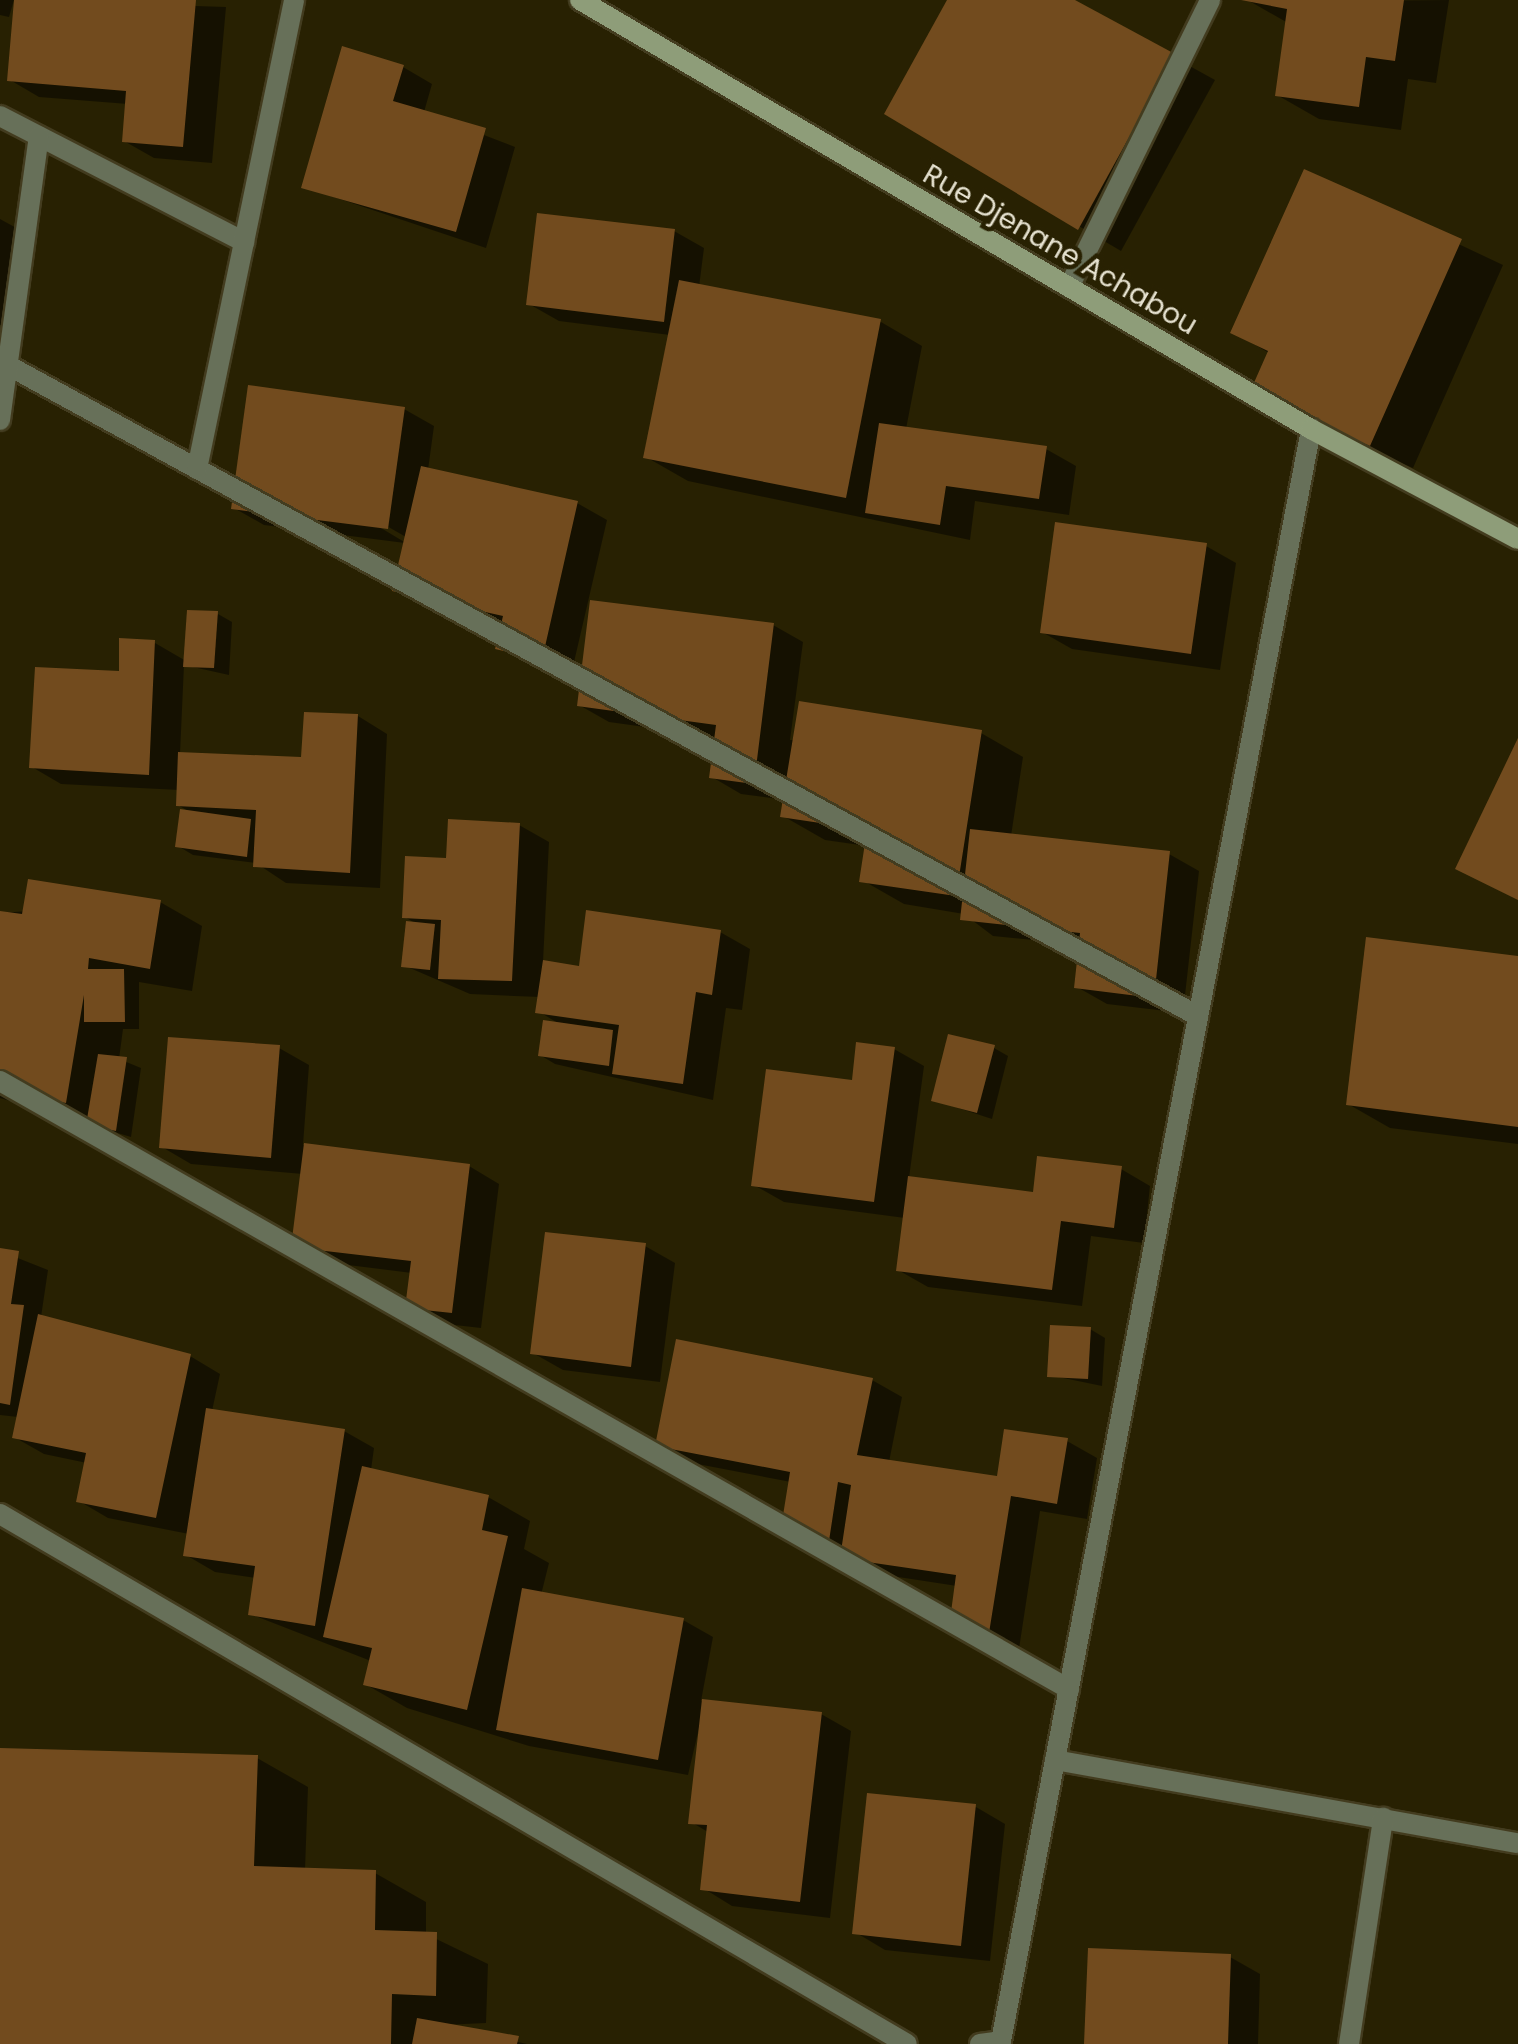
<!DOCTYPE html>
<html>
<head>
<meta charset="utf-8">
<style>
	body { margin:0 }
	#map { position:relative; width:1518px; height:2044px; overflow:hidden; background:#282102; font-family:Poppins,sans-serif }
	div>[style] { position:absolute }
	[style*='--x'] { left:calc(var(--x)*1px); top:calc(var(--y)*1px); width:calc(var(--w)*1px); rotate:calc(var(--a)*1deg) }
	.shadow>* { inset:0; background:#0007 }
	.building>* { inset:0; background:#724b1e }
	.roads { filter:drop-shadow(2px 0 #433c1f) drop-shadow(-2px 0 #433c1f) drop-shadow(0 2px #433c1f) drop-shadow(0 -2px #433c1f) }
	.minor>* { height:20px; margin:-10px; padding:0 10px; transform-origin:10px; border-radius:10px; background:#677059 }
	.secondary>* { height:20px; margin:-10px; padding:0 10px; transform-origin:10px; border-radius:10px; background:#8e9d79 }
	span { translate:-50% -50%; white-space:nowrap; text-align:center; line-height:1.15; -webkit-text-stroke:9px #282102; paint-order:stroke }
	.street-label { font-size:28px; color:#e6e2d0 }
</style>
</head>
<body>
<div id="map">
	<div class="shadow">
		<i style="clip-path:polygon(0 0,14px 0,9px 17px,0 15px)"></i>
		<i style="clip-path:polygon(16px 0,226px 7px,212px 163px,154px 158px,124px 141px,128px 104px,39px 97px,10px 80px)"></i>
		<i style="clip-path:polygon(950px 0,1070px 0,1215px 80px,1121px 251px,887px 113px)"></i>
		<i style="clip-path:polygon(1449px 0,1436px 83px,1408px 79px,1401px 130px,1319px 119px,1277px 95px,1288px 23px,1251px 2px)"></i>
		<i style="clip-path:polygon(403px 67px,432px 84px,424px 112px,515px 147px,486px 248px,304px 187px)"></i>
		<i style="clip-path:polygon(1306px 172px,1503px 265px,1413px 468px,1294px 417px,1269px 353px,1234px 332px)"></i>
		<i style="clip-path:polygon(0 219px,20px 230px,5px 325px,0 325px)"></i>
		<i style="clip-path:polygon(674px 231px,704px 248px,699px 287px,881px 322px,922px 346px,906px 429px,1046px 449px,1076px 466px,1069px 515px,975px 501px,970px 540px,688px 481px,646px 457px,670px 335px,559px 321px,529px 304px)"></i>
		<i style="clip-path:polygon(evenodd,404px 409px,434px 426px,428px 470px,577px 503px,607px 520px,571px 675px,498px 648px,504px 624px,424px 606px,394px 589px,405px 543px,264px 525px,234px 508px,404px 409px,378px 521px,406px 537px,406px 543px,376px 525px,378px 521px)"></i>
		<i style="clip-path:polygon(1206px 546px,1236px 563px,1220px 670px,1072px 649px,1042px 632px)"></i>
		<i style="clip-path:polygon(218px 614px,232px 622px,229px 675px,184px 665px,180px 754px,303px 760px,358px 716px,387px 734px,380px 888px,286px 883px,256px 863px,193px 855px,178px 846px,193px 814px,178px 805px,179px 790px,61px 784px,32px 767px,155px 643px,186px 661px)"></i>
		<i style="clip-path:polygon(773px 625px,803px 642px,790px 740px,981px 733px,1023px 757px,1011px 836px,1169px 854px,1199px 871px,1183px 1013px,1107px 1004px,1077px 987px,1082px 945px,993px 936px,964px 914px,904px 904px,862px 880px,867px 846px,825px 840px,783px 816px,786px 800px,741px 794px,712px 777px,717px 737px,609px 722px,579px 705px)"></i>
		<i style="clip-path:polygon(519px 825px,549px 842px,543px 962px,581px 968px,720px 932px,750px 949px,742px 1010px,726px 1008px,713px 1100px,555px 1064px,540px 1055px,561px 1025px,538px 1011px,540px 997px,470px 994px,403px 965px,418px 925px,405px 917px,449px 861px)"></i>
		<i style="clip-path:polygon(160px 902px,202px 926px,192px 991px,139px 982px,139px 1029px,123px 1029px,119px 1059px,141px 1068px,131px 1137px,0 1098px,0 913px)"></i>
		<i style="clip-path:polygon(1518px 959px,1518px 1144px,1390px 1128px,1348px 1104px)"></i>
		<i style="clip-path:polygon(279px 1048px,309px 1065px,303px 1145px,469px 1166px,499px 1184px,481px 1328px,437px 1323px,408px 1306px,412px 1273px,324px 1262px,294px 1245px,303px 1174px,191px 1164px,162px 1147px)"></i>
		<i style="clip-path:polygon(994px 1048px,1008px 1056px,992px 1119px,934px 1100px)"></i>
		<i style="clip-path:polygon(894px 1049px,924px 1066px,909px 1178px,1035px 1194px,1121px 1169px,1150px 1186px,1144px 1243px,1091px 1236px,1082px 1306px,928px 1287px,898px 1270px,905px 1218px,784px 1202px,754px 1185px)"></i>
		<i style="clip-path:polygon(645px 1246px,675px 1263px,660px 1382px,563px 1370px,533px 1353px)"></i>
		<i style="clip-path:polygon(0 1251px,48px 1270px,41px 1317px,190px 1356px,220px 1374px,212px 1411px,344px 1431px,374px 1448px,371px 1470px,488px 1497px,530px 1521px,524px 1549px,549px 1563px,541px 1595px,683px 1620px,713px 1637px,701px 1701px,821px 1714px,851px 1731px,830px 1918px,732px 1906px,703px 1888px,708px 1832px,691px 1822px,703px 1711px,688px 1775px,529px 1746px,407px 1708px,365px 1684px,371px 1661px,250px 1614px,256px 1578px,215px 1572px,186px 1555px,189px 1534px,108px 1518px,79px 1501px,87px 1463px,44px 1454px,14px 1437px,18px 1417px,0 1415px)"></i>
		<i style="clip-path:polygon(1090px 1329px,1105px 1338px,1102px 1386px,1049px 1375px)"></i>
		<i style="clip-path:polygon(872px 1380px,902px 1397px,889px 1462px,999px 1478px,1067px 1441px,1097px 1458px,1087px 1519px,1040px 1511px,1019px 1649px,981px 1643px,957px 1586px,872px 1573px,844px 1548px,798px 1542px,791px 1482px,687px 1462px,657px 1444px)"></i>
		<i style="clip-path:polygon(0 1751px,257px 1758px,308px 1787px,305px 1870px,375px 1873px,426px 1902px,426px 1934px,488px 1964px,486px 2023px,443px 2025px,527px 2044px,0 2044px)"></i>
		<i style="clip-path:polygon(976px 1807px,1005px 1824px,990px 1961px,885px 1950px,855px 1932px)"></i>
		<i style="clip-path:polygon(1230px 1957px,1260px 1974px,1258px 2044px,1087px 2044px)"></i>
	</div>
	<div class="building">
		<i style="clip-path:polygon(14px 0,196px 0,183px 147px,122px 142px,126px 91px,7px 81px)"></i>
		<i style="clip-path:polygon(947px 0,1075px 0,1175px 54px,1078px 230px,884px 114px)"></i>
		<i style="clip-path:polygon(1241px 0,1404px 0,1395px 61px,1366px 57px,1359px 107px,1275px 96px,1287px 9px)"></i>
		<i style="clip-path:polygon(342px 46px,404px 65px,393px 101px,486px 128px,456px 232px,301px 188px)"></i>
		<i style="clip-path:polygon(1304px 169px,1462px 239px,1370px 446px,1249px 394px,1268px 351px,1230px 333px)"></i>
		<i style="clip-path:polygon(537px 213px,675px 229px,664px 322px,526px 305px)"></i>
		<i style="clip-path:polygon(679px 280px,881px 319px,846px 498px,643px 458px)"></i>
		<i style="clip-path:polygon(248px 385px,405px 407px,388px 529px,231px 509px)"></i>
		<i style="clip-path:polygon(879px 423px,1047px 446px,1039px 499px,946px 486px,940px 525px,865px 513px)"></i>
		<i style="clip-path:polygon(421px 466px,578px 501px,542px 660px,495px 649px,503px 616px,392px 591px)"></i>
		<i style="clip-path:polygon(1055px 522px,1207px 543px,1191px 654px,1040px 633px)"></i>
		<i style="clip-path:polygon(590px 600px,774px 623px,754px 784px,709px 778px,716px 725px,577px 706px)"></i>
		<i style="clip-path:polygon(187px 610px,218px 611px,214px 668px,183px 667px)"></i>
		<i style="clip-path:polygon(119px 638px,155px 640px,149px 775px,29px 768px,35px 667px,119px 671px)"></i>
		<i style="clip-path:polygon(799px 701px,982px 730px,956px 896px,859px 882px,867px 830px,780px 817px)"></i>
		<i style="clip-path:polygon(304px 712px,358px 714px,350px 873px,253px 867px,256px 810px,176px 806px,178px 752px,301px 757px)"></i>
		<i style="clip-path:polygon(1518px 738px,1518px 900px,1455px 869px)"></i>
		<i style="clip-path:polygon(180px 809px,251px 819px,247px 857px,175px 847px)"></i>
		<i style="clip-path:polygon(448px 819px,520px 823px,512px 981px,438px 979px,441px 920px,402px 918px,405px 856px,446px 858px)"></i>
		<i style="clip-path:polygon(970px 829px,1170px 851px,1154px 998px,1074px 988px,1080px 933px,960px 920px)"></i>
		<i style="clip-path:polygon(28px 879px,161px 900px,150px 969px,89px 958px,88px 969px,124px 969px,125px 1022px,84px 1022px,84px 995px,66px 1103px,0 1092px,0 911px,22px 914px)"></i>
		<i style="clip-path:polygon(586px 910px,721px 930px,712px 995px,696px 992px,683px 1084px,612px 1074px,619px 1025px,535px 1013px,543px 960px,579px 966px)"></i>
		<i style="clip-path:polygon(406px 921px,435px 924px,430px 970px,401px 967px)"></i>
		<i style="clip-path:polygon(1366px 937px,1518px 956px,1518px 1127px,1346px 1105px)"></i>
		<i style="clip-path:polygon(543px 1020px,613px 1030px,609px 1066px,538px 1056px)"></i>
		<i style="clip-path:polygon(948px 1034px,995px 1045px,977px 1113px,931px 1101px)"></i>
		<i style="clip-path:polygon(168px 1037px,280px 1045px,271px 1158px,159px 1148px)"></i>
		<i style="clip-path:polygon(856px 1042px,895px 1047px,874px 1202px,751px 1186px,766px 1069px,852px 1080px)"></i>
		<i style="clip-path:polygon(98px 1054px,127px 1057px,116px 1131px,86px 1125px)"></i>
		<i style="clip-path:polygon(304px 1143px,470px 1164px,452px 1313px,405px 1308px,411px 1261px,291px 1247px)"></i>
		<i style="clip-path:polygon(1037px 1156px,1122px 1166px,1114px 1228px,1061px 1221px,1052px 1290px,896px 1271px,908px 1176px,1033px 1192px)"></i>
		<i style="clip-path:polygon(545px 1232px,646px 1243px,631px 1367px,530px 1354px)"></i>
		<i style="clip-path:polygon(0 1248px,19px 1251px,11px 1304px,24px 1305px,10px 1405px,0 1403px)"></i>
		<i style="clip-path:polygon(38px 1314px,191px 1354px,156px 1518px,76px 1502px,86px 1453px,12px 1438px)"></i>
		<i style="clip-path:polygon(1050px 1325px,1091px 1327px,1088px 1379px,1047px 1377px)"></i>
		<i style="clip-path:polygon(676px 1339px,873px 1378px,857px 1455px,997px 1476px,1004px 1429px,1068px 1438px,1057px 1504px,1011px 1496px,989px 1633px,949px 1627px,956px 1575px,840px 1558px,851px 1485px,838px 1482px,829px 1541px,780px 1534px,790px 1472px,655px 1446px)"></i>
		<i style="clip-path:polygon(206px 1408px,345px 1429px,315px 1626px,248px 1615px,255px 1566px,183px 1556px)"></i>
		<i style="clip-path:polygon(362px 1466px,489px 1495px,482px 1530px,508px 1536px,467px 1710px,363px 1685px,372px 1648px,323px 1637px)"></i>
		<i style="clip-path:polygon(522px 1588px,684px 1618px,658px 1760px,496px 1730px)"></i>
		<i style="clip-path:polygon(702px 1699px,822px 1712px,800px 1902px,700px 1890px,707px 1825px,688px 1824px)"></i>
		<i style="clip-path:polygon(0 1748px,258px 1755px,254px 1866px,376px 1870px,375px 1930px,437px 1932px,436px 1996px,392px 1994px,391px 2044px,0 2044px)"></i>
		<i style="clip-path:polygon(867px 1793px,976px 1804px,961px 1946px,852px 1934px)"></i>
		<i style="clip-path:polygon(1088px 1948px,1231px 1954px,1228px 2044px,1084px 2044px)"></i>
		<i style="clip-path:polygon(417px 2018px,519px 2036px,517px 2044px,412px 2044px)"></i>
	</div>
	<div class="roads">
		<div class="minor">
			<i style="--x:0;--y:116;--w:275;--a:27.3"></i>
			<i style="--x:1069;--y:287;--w:320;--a:-63.8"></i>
			<i style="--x:11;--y:367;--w:1353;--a:28.67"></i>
			<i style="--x:0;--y:420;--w:286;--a:-82.2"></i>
			<i style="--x:197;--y:469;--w:479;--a:-78.3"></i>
			<i style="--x:0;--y:1081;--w:1230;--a:29.63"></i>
			<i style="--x:0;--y:1514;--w:1050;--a:30.3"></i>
			<i style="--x:1055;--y:1760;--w:470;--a:10.2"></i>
			<i style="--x:980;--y:2044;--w:21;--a:-8"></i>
			<i style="--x:1001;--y:2041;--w:1642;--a:-79.11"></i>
			<i style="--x:1349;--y:2044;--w:229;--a:-81.4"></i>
		</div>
		<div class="secondary">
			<i style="--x:580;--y:0;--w:848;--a:30.41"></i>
			<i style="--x:1311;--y:429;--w:234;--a:28"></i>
		</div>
	</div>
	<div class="street-label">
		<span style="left:1060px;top:250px;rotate:30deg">Rue Djenane Achabou</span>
	</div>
</div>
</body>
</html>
